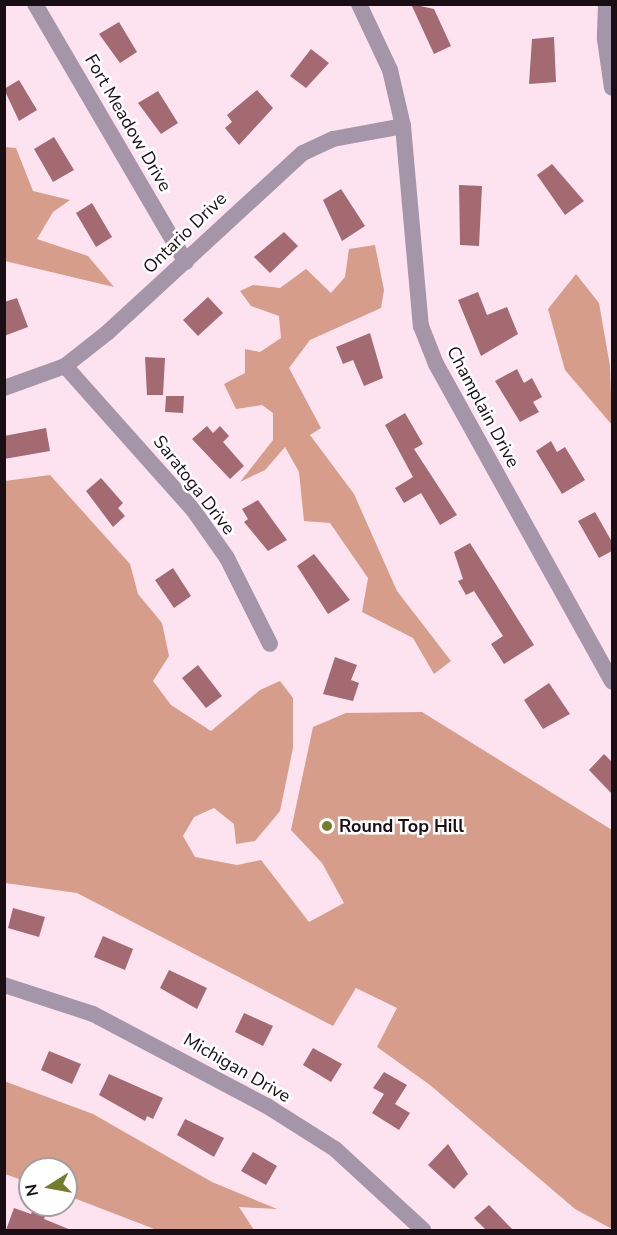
<!DOCTYPE html>
<html>
<head>
<meta charset="utf-8">
<style>
	body { margin:0 }
	#map { position:relative; width:617px; height:1235px; overflow:hidden; background:#fde3f0; font-family:"Nunito Sans",sans-serif }
	div>[style] { position:absolute }
	[style*='--x'] { left:calc(var(--x)*1px); top:calc(var(--y)*1px); width:calc(var(--w)*1px); rotate:calc(var(--a)*1deg) }
	.forest>* { inset:0; background:#d69d8a }
	.building>* { inset:0; background:#a36a71 }
	.minor>* { height:16px; margin:-8px; padding:0 8px; transform-origin:8px; border-radius:8px; background:#a595a8 }
	.dots>* { width:16px; height:16px; translate:-50% -50%; box-sizing:border-box; border:3px solid #fff; border-radius:50% }
	span { translate:-50% -50%; white-space:nowrap; text-align:center; line-height:1.15; -webkit-text-stroke:5px #fff; paint-order:stroke }
	.street-label { font-size:18px; color:#190e14 }
	.poi-label { font-size:18px; color:#190e14; font-weight:700 }
	.left { translate:0 -50%; text-align:left }
	.frame { position:absolute; inset:0; border:6px solid #190e14; pointer-events:none }
	.north { position:absolute; left:18px; top:1157px; width:60px; height:60px; box-sizing:border-box; background:#fff; border:2px solid #a39fa1; border-radius:50%; rotate:259deg; font-size:16px; font-weight:700; line-height:24px; text-align:center; color:#190e14 }
	.north::after { content:''; display:block; margin:auto; width:21px; height:27px; background:#727e2b; clip-path:polygon(50% 0,100% 100%,50% 72%,0 100%) }
</style>
</head>
<body>
<div id="map">
	<div class="forest">
		<i style="clip-path:polygon(4px 147px,16px 148px,33px 191px,70px 200px,53px 212px,37px 239px,88px 256px,114px 287px,5px 261px)"></i>
		<i style="clip-path:polygon(375px 245px,384px 290px,381px 308px,310px 340px,289px 368px,321px 428px,310px 435px,354px 494px,397px 591px,451px 661px,434px 674px,413px 638px,362px 612px,368px 578px,330px 523px,304px 521px,299px 472px,285px 447px,265px 470px,240px 482px,273px 440px,273px 413px,262px 405px,236px 409px,224px 384px,245px 373px,245px 349px,260px 352px,281px 338px,279px 316px,251px 306px,240px 291px,253px 285px,280px 288px,306px 269px,331px 293px,345px 277px,349px 249px)"></i>
		<i style="clip-path:polygon(576px 274px,599px 303px,610px 366px,612px 425px,565px 370px,548px 309px)"></i>
		<i style="clip-path:polygon(50px 475px,130px 564px,138px 594px,162px 623px,169px 656px,153px 681px,171px 705px,211px 731px,260px 690px,280px 681px,293px 698px,293px 748px,280px 811px,255px 841px,236px 844px,234px 824px,214px 808px,194px 817px,183px 836px,195px 857px,237px 865px,261px 860px,309px 922px,344px 903px,322px 863px,291px 830px,313px 727px,346px 713px,422px 712px,612px 830px,612px 1229px,575px 1209px,430px 1085px,377px 1047px,397px 1008px,356px 988px,333px 1026px,77px 893px,5px 883px,5px 481px)"></i>
		<i style="clip-path:polygon(4px 1081px,93px 1114px,212px 1182px,277px 1209px,239px 1207px,254px 1230px,157px 1230px,66px 1195px,66px 1169px,30px 1169px,30px 1183px,5px 1174px)"></i>
	</div>
	<div class="building">
		<i style="clip-path:polygon(411px 4px,434px 9px,451px 46px,434px 54px)"></i>
		<i style="clip-path:polygon(119px 22px,137px 52px,120px 63px,99px 34px)"></i>
		<i style="clip-path:polygon(554px 37px,556px 82px,529px 84px,532px 39px)"></i>
		<i style="clip-path:polygon(311px 49px,329px 63px,306px 88px,290px 76px)"></i>
		<i style="clip-path:polygon(19px 80px,37px 110px,19px 121px,4px 89px)"></i>
		<i style="clip-path:polygon(257px 90px,273px 108px,239px 145px,225px 128px,232px 122px,227px 115px)"></i>
		<i style="clip-path:polygon(158px 91px,178px 123px,161px 134px,138px 103px)"></i>
		<i style="clip-path:polygon(54px 137px,74px 170px,53px 182px,34px 149px)"></i>
		<i style="clip-path:polygon(552px 164px,584px 201px,565px 215px,537px 175px)"></i>
		<i style="clip-path:polygon(459px 185px,482px 186px,479px 246px,460px 245px)"></i>
		<i style="clip-path:polygon(341px 189px,365px 226px,342px 241px,323px 200px)"></i>
		<i style="clip-path:polygon(92px 203px,112px 237px,96px 247px,76px 213px)"></i>
		<i style="clip-path:polygon(284px 232px,298px 246px,270px 273px,254px 257px)"></i>
		<i style="clip-path:polygon(478px 292px,487px 315px,507px 307px,518px 334px,481px 356px,458px 300px)"></i>
		<i style="clip-path:polygon(208px 297px,223px 313px,198px 336px,183px 320px)"></i>
		<i style="clip-path:polygon(17px 298px,28px 327px,4px 336px,4px 302px)"></i>
		<i style="clip-path:polygon(370px 333px,383px 378px,364px 386px,353px 360px,343px 364px,336px 347px)"></i>
		<i style="clip-path:polygon(145px 357px,165px 358px,163px 395px,147px 395px)"></i>
		<i style="clip-path:polygon(517px 369px,524px 383px,532px 378px,542px 397px,533px 402px,539px 412px,520px 422px,495px 381px)"></i>
		<i style="clip-path:polygon(166px 396px,184px 396px,183px 413px,165px 412px)"></i>
		<i style="clip-path:polygon(405px 413px,423px 444px,414px 449px,457px 515px,440px 525px,421px 493px,404px 503px,395px 488px,413px 477px,385px 425px)"></i>
		<i style="clip-path:polygon(207px 426px,213px 433px,220px 426px,229px 436px,223px 442px,244px 466px,230px 479px,192px 439px)"></i>
		<i style="clip-path:polygon(46px 428px,50px 451px,4px 459px,4px 436px)"></i>
		<i style="clip-path:polygon(551px 441px,557px 452px,565px 447px,585px 480px,562px 494px,536px 451px)"></i>
		<i style="clip-path:polygon(101px 478px,123px 503px,118px 508px,125px 516px,113px 527px,86px 491px)"></i>
		<i style="clip-path:polygon(258px 500px,287px 540px,268px 551px,244px 522px,248px 519px,242px 509px)"></i>
		<i style="clip-path:polygon(595px 512px,612px 542px,612px 551px,599px 558px,578px 521px)"></i>
		<i style="clip-path:polygon(470px 543px,534px 645px,504px 664px,491px 644px,503px 636px,474px 591px,466px 595px,458px 581px,463px 579px,454px 552px)"></i>
		<i style="clip-path:polygon(314px 554px,350px 600px,328px 614px,297px 566px)"></i>
		<i style="clip-path:polygon(173px 568px,191px 596px,174px 608px,155px 580px)"></i>
		<i style="clip-path:polygon(335px 657px,357px 665px,351px 680px,359px 683px,353px 701px,323px 694px)"></i>
		<i style="clip-path:polygon(198px 665px,222px 696px,206px 708px,182px 678px)"></i>
		<i style="clip-path:polygon(549px 683px,570px 714px,543px 729px,524px 700px)"></i>
		<i style="clip-path:polygon(604px 754px,612px 762px,612px 794px,589px 770px)"></i>
		<i style="clip-path:polygon(13px 908px,45px 917px,39px 937px,8px 928px)"></i>
		<i style="clip-path:polygon(103px 936px,133px 949px,125px 970px,94px 957px)"></i>
		<i style="clip-path:polygon(169px 970px,207px 988px,197px 1009px,160px 988px)"></i>
		<i style="clip-path:polygon(244px 1013px,273px 1026px,263px 1046px,235px 1032px)"></i>
		<i style="clip-path:polygon(313px 1048px,342px 1064px,331px 1082px,303px 1065px)"></i>
		<i style="clip-path:polygon(49px 1051px,81px 1064px,72px 1084px,41px 1070px)"></i>
		<i style="clip-path:polygon(384px 1072px,407px 1085px,395px 1104px,410px 1113px,399px 1130px,372px 1113px,384px 1094px,373px 1088px)"></i>
		<i style="clip-path:polygon(109px 1074px,163px 1098px,153px 1119px,147px 1116px,145px 1121px,99px 1095px)"></i>
		<i style="clip-path:polygon(185px 1119px,224px 1138px,214px 1157px,177px 1135px)"></i>
		<i style="clip-path:polygon(448px 1144px,468px 1174px,454px 1189px,428px 1165px)"></i>
		<i style="clip-path:polygon(253px 1152px,277px 1166px,266px 1185px,241px 1171px)"></i>
		<i style="clip-path:polygon(35px 1205px,48px 1209px,44px 1219px,71px 1230px,6px 1230px,14px 1208px,31px 1214px)"></i>
		<i style="clip-path:polygon(489px 1205px,513px 1230px,486px 1230px,474px 1218px)"></i>
	</div>
	<div class="minor">
		<i style="--x:35;--y:4;--w:299;--a:59.7"></i>
		<i style="--x:359;--y:4;--w:73;--a:64.8"></i>
		<i style="--x:390;--y:70;--w:57;--a:76.9"></i>
		<i style="--x:403;--y:126;--w:201;--a:84.9"></i>
		<i style="--x:421;--y:326;--w:41;--a:68.5"></i>
		<i style="--x:436;--y:364;--w:363;--a:61"></i>
		<i style="--x:606;--y:4;--w:35;--a:92"></i>
		<i style="--x:605;--y:39;--w:49;--a:81.9"></i>
		<i style="--x:65;--y:366;--w:194;--a:48.3"></i>
		<i style="--x:194;--y:511;--w:57;--a:54.9"></i>
		<i style="--x:227;--y:558;--w:96;--a:63.4"></i>
		<i style="--x:4;--y:388;--w:65;--a:-19.8"></i>
		<i style="--x:65;--y:366;--w:53;--a:-38.2"></i>
		<i style="--x:107;--y:333;--w:266;--a:-42.6"></i>
		<i style="--x:303;--y:153;--w:33;--a:-25"></i>
		<i style="--x:333;--y:139;--w:71;--a:-10.5"></i>
		<i style="--x:4;--y:985;--w:94;--a:18"></i>
		<i style="--x:93;--y:1014;--w:197;--a:27.9"></i>
		<i style="--x:267;--y:1106;--w:80;--a:32.3"></i>
		<i style="--x:335;--y:1149;--w:120;--a:42.6"></i>
	</div>
	<div class="dots">
		<i style="left:327px;top:826px;background:#727e2b"></i>
	</div>
	<div class="street-label">
		<span style="left:128px;top:123px;rotate:60deg">Fort Meadow Drive</span>
		<span style="left:185px;top:233px;rotate:-44deg">Ontario Drive</span>
		<span style="left:483px;top:407px;rotate:62deg">Champlain Drive</span>
		<span style="left:194px;top:485px;rotate:52deg">Saratoga Drive</span>
		<span style="left:237px;top:1068px;rotate:30deg">Michigan Drive</span>
	</div>
	<div class="poi-label">
		<span class="left" style="left:339px;top:826px">Round Top Hill</span>
	</div>
	<div class="frame"></div>
	<div class="north">N</div>
</div>
</body>
</html>
